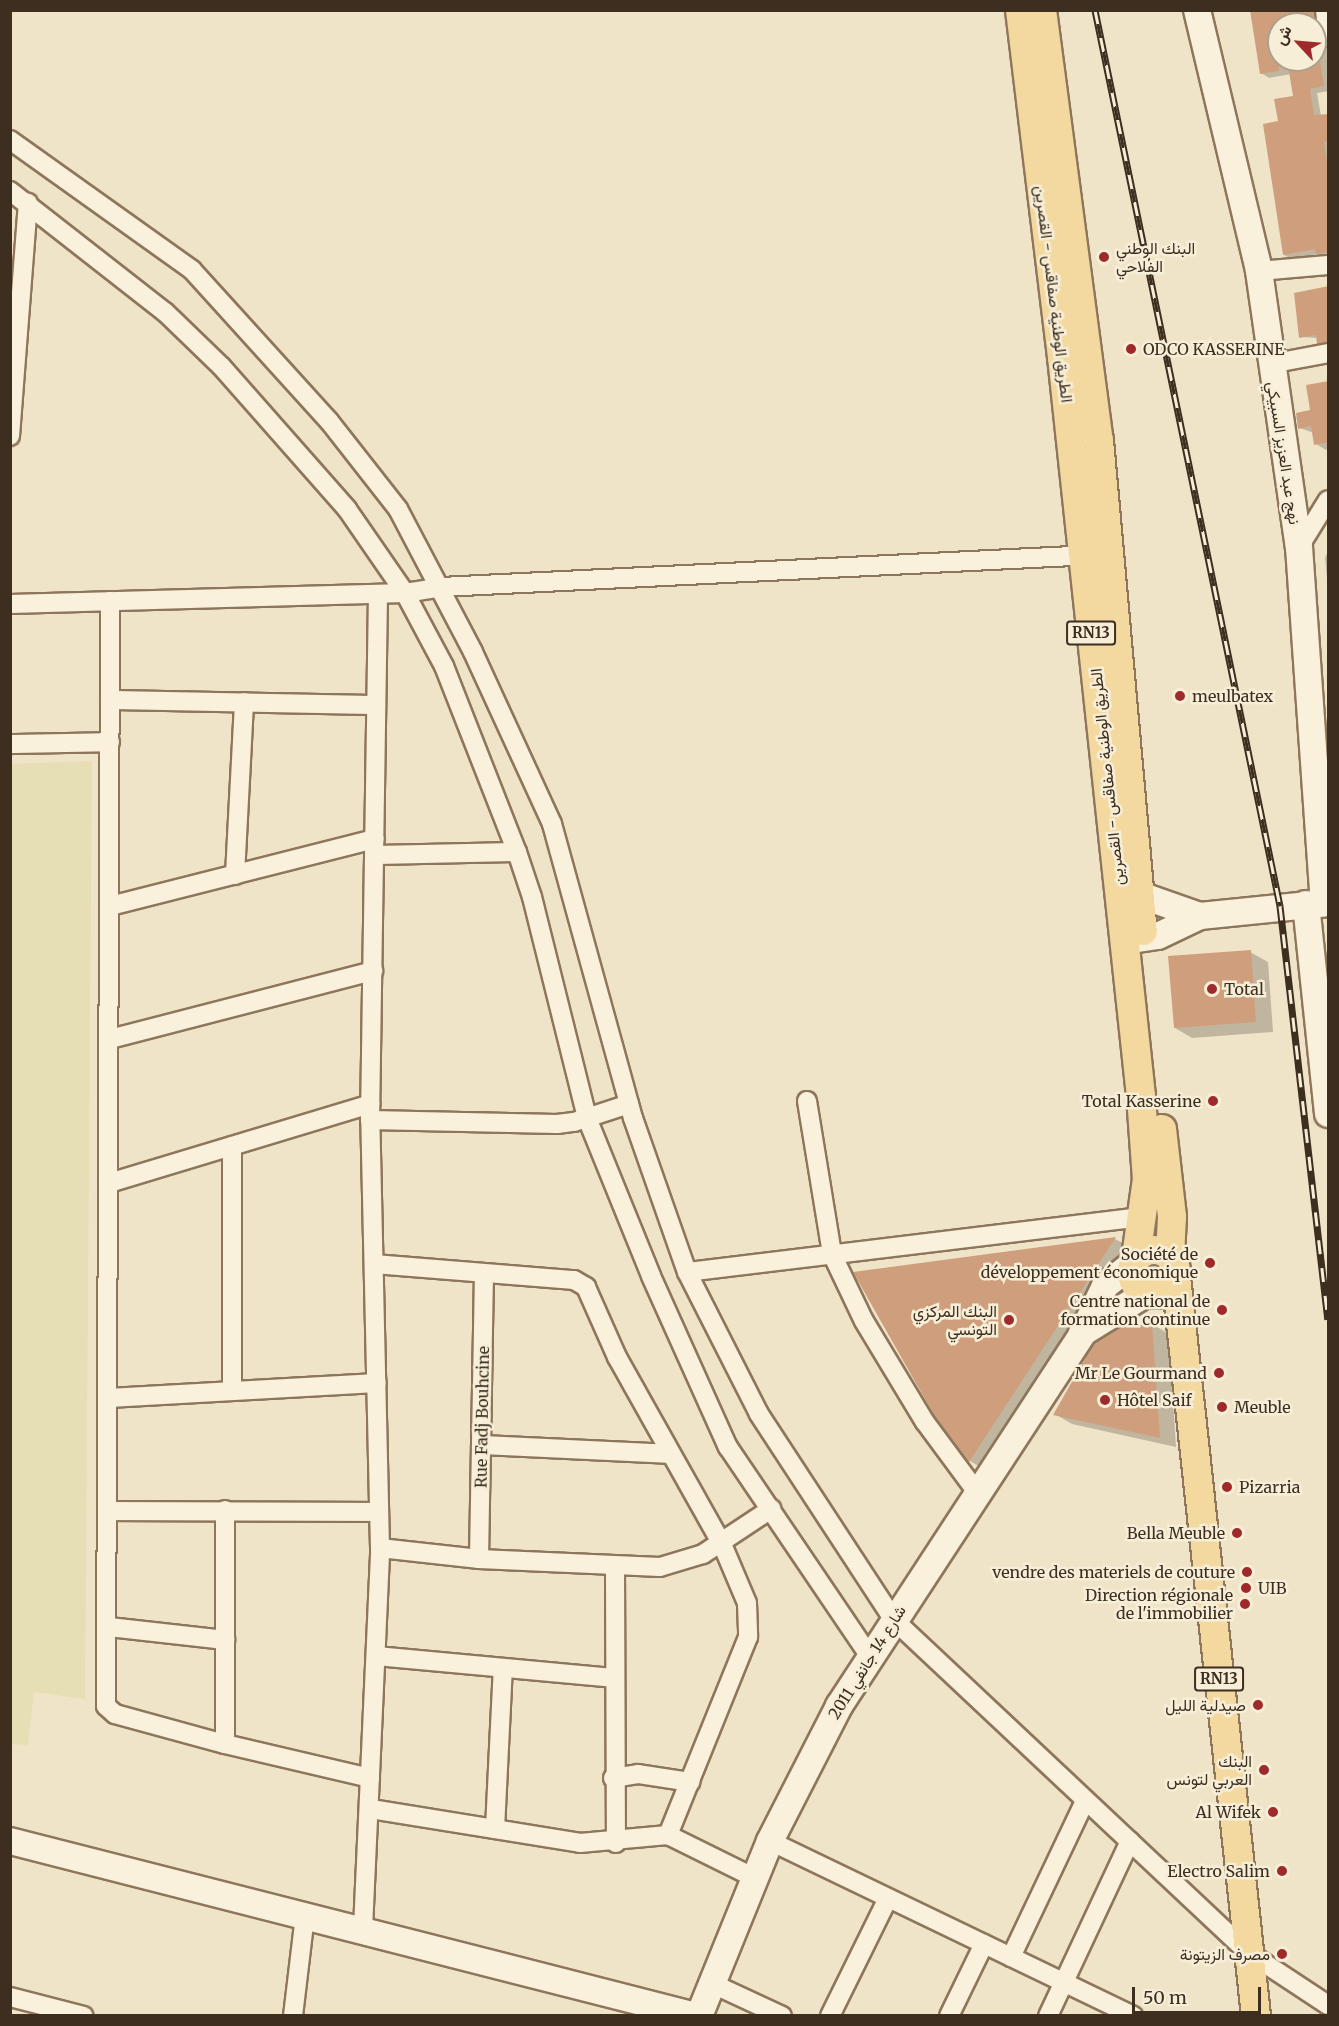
<!DOCTYPE html>
<html>
<head>
<meta charset="utf-8">
<style>
	body { margin:0 }
	#map { position:relative; width:1339px; height:2026px; overflow:hidden; background:#f0e4c8; font-family:Merriweather,Vazirmatn,serif }
	div>[style] { position:absolute }
	[style*='--x'] { left:calc(var(--x)*1px); top:calc(var(--y)*1px); width:calc(var(--w)*1px); rotate:calc(var(--a)*1deg) }
	.farmland>* { inset:0; background:#e6deb5 }
	.shadow>* { inset:0; background:#0003 }
	.building>* { inset:0; background:#cf9f7d }
	.roads { filter:drop-shadow(2px 0 #8d765c) drop-shadow(-2px 0 #8d765c) drop-shadow(0 2px #8d765c) drop-shadow(0 -2px #8d765c) }
	.street>* { height:18px; margin:-9px; padding:0 9px; transform-origin:9px; border-radius:9px; background:#faf1dc }
	.secondary>* { height:26px; margin:-13px; padding:0 13px; transform-origin:13px; border-radius:13px; background:#faf1dc }
	.primary>* { height:28px; margin:-14px; padding:0 14px; transform-origin:14px; border-radius:14px; background:#f3d9a0 }
	.primary>.ring { margin:-14px; padding:0; box-sizing:content-box; background:none; border:28px solid #f3d9a0; border-radius:50% }
	.rail>* { height:7px; margin-top:-3.5px; transform-origin:0; background:repeating-linear-gradient(90deg,#f7eed8 0 14px,#3d2e20 0 28px); box-sizing:border-box; border-block:2px solid #3d2e20 }
	.dots>* { width:16px; height:16px; translate:-50% -50%; box-sizing:border-box; border:3px solid #f7eed8; border-radius:50% }
	span { translate:-50% -50%; white-space:nowrap; text-align:center; line-height:1.15; -webkit-text-stroke:5px #f7eed8; paint-order:stroke }
	.shield-label span { padding:2px 4px; background:#f7eed8; border:2px solid; border-radius:4px; -webkit-text-stroke-width:0 }
	.shield-label { font-size:15px; color:#3d2e20; font-weight:700 }
	.poi-label { font-size:16px; color:#3d2e20 }
	.left { translate:0 -50%; text-align:left }
	.right { translate:-100% -50%; text-align:right }
	.street-label { font-size:16px; color:#3d2e20 }
	.frame { position:absolute; inset:0; border:12px solid #3d2e20; pointer-events:none }
	.north { position:absolute; left:1267px; top:12px; width:60px; height:60px; box-sizing:border-box; background:#f7eed8; border:2px solid #ada18e; border-radius:50%; rotate:296deg; font-size:16px; font-weight:700; line-height:24px; text-align:center; color:#3d2e20 }
	.north::after { content:''; display:block; margin:auto; width:21px; height:27px; background:#9e2a2b; clip-path:polygon(50% 0,100% 100%,50% 72%,0 100%) }
	.scale { position:absolute; left:1132px; top:1987px; width:129px; height:27px; box-sizing:border-box; border:3px solid #3d2e20; border-top:0; padding-left:8px; font-size:18px; line-height:21px; white-space:nowrap; color:#3d2e20; -webkit-text-stroke:4px #f7eed8; paint-order:stroke }
</style>
</head>
<body>
<div id="map">
	<div class="farmland">
		<i style="clip-path:polygon(92px 761px,85px 1699px,34px 1692px,28px 1745px,11px 1744px,11px 764px)"></i>
	</div>
	<div class="shadow">
		<i style="clip-path:polygon(evenodd,1252px 10px,1324px 10px,1321px 16px,1328px 49px,1328px 91px,1317px 93px,1321px 116px,1328px 115px,1328px 257px,1318px 254px,1292px 259px,1284px 255px,1279px 122px,1295px 97px,1291px 74px,1269px 78px,1261px 73px,1252px 10px,1279px 24px,1315px 24px,1315px 60px,1279px 60px,1279px 24px)"></i>
		<i style="clip-path:polygon(1328px 288px,1328px 345px,1324px 345px,1318px 338px,1301px 337px)"></i>
		<i style="clip-path:polygon(1328px 382px,1328px 449px,1326px 450px,1316px 444px,1314px 433px,1300px 428px)"></i>
		<i style="clip-path:polygon(1328px 551px,1328px 588px,1325px 558px)"></i>
		<i style="clip-path:polygon(1250px 952px,1268px 962px,1273px 1032px,1192px 1038px,1175px 1028px)"></i>
		<i style="clip-path:polygon(1115px 1239px,1132px 1248px,987px 1471px,970px 1461px,936px 1416px,855px 1273px)"></i>
		<i style="clip-path:polygon(1152px 1324px,1169px 1334px,1176px 1447px,1072px 1424px,1055px 1414px)"></i>
	</div>
	<div class="building">
		<i style="clip-path:polygon(1250px 10px,1314px 10px,1315px 24px,1279px 24px,1279px 71px,1260px 74px)"></i>
		<i style="clip-path:polygon(1287px 60px,1320px 60px,1324px 86px,1310px 89px,1314px 115px,1329px 114px,1329px 141px,1324px 142px,1329px 174px,1329px 252px,1316px 254px,1315px 249px,1283px 255px,1263px 124px,1278px 121px,1274px 99px,1293px 96px)"></i>
		<i style="clip-path:polygon(1329px 286px,1329px 342px,1317px 344px,1316px 335px,1299px 338px,1294px 293px)"></i>
		<i style="clip-path:polygon(1329px 381px,1329px 442px,1314px 445px,1311px 426px,1298px 429px,1296px 413px,1310px 410px,1306px 385px)"></i>
		<i style="clip-path:polygon(1251px 950px,1256px 1022px,1174px 1028px,1168px 956px)"></i>
		<i style="clip-path:polygon(1116px 1237px,969px 1462px,935px 1417px,853px 1272px)"></i>
		<i style="clip-path:polygon(1152px 1323px,1160px 1438px,1053px 1415px,1094px 1343px,1119px 1328px)"></i>
	</div>
	<div class="roads">
		<div class="street">
			<i style="--x:1325;--y:10;--w:27;--a:84"></i>
			<i style="--x:10;--y:140;--w:224;--a:35.5"></i>
			<i style="--x:192;--y:270;--w:204;--a:47.8"></i>
			<i style="--x:329;--y:421;--w:112;--a:51.9"></i>
			<i style="--x:398;--y:509;--w:161;--a:62.3"></i>
			<i style="--x:473;--y:652;--w:189;--a:65.3"></i>
			<i style="--x:552;--y:824;--w:305;--a:74.6"></i>
			<i style="--x:633;--y:1118;--w:163;--a:70.7"></i>
			<i style="--x:687;--y:1272;--w:159;--a:63.1"></i>
			<i style="--x:759;--y:1414;--w:245;--a:56.8"></i>
			<i style="--x:893;--y:1619;--w:488;--a:43.2"></i>
			<i style="--x:1249;--y:1953;--w:95;--a:33.4"></i>
			<i style="--x:10;--y:191;--w:197;--a:38"></i>
			<i style="--x:165;--y:312;--w:78;--a:44"></i>
			<i style="--x:221;--y:366;--w:191;--a:48.6"></i>
			<i style="--x:347;--y:509;--w:102;--a:55.4"></i>
			<i style="--x:405;--y:593;--w:83;--a:61.9"></i>
			<i style="--x:444;--y:666;--w:200;--a:68.6"></i>
			<i style="--x:517;--y:852;--w:47;--a:71.6"></i>
			<i style="--x:532;--y:897;--w:228;--a:76"></i>
			<i style="--x:587;--y:1118;--w:170;--a:67.9"></i>
			<i style="--x:651;--y:1276;--w:188;--a:65.8"></i>
			<i style="--x:728;--y:1447;--w:251;--a:55.9"></i>
			<i style="--x:1259;--y:271;--w:69;--a:-5"></i>
			<i style="--x:1270;--y:364;--w:59;--a:-10.7"></i>
			<i style="--x:10;--y:436;--w:234;--a:-85.6"></i>
			<i style="--x:1299;--y:547;--w:55;--a:-58.3"></i>
			<i style="--x:110;--y:601;--w:1105;--a:90.21"></i>
			<i style="--x:106;--y:1706;--w:12;--a:42"></i>
			<i style="--x:115;--y:1714;--w:114;--a:15.3"></i>
			<i style="--x:225;--y:1744;--w:149;--a:13.2"></i>
			<i style="--x:10;--y:604;--w:395;--a:-1.6"></i>
			<i style="--x:405;--y:593;--w:36;--a:-9"></i>
			<i style="--x:441;--y:587;--w:653;--a:-2.81"></i>
			<i style="--x:110;--y:700;--w:266;--a:1.1"></i>
			<i style="--x:10;--y:744;--w:100;--a:-1.1"></i>
			<i style="--x:374;--y:855;--w:143;--a:-1.2"></i>
			<i style="--x:235;--y:875;--w:173;--a:-87"></i>
			<i style="--x:110;--y:906;--w:273;--a:-14.2"></i>
			<i style="--x:110;--y:1039;--w:272;--a:-14.5"></i>
			<i style="--x:807;--y:1101;--w:155;--a:80.7"></i>
			<i style="--x:832;--y:1254;--w:74;--a:64.5"></i>
			<i style="--x:864;--y:1321;--w:118;--a:58.9"></i>
			<i style="--x:925;--y:1422;--w:86;--a:53.5"></i>
			<i style="--x:370;--y:1120;--w:187;--a:1.2"></i>
			<i style="--x:557;--y:1124;--w:17;--a:-7"></i>
			<i style="--x:574;--y:1122;--w:58;--a:-18.1"></i>
			<i style="--x:232;--y:1146;--w:244;--a:90"></i>
			<i style="--x:109;--y:1183;--w:273;--a:-16.8"></i>
			<i style="--x:374;--y:1264;--w:201;--a:4.6"></i>
			<i style="--x:574;--y:1280;--w:14;--a:30"></i>
			<i style="--x:586;--y:1287;--w:77;--a:66.1"></i>
			<i style="--x:617;--y:1357;--w:214;--a:60.7"></i>
			<i style="--x:722;--y:1544;--w:64;--a:67"></i>
			<i style="--x:747;--y:1603;--w:34;--a:88"></i>
			<i style="--x:748;--y:1637;--w:214;--a:112"></i>
			<i style="--x:687;--y:1272;--w:459;--a:-6.9"></i>
			<i style="--x:109;--y:1398;--w:268;--a:-3.2"></i>
			<i style="--x:481;--y:1445;--w:188;--a:2.7"></i>
			<i style="--x:225;--y:1510;--w:234;--a:90"></i>
			<i style="--x:109;--y:1511;--w:270;--a:0.2"></i>
			<i style="--x:380;--y:1548;--w:100;--a:6.3"></i>
			<i style="--x:479;--y:1559;--w:181;--a:2.5"></i>
			<i style="--x:660;--y:1567;--w:45;--a:-16.8"></i>
			<i style="--x:703;--y:1554;--w:82;--a:-33.5"></i>
			<i style="--x:479;--y:1559;--w:284;--a:-89"></i>
			<i style="--x:615;--y:1567;--w:276;--a:89.8"></i>
			<i style="--x:109;--y:1627;--w:117;--a:6.4"></i>
			<i style="--x:377;--y:1656;--w:236;--a:5.3"></i>
			<i style="--x:613;--y:1778;--w:25;--a:-9"></i>
			<i style="--x:638;--y:1774;--w:53;--a:8.7"></i>
			<i style="--x:371;--y:1809;--w:212;--a:9.2"></i>
			<i style="--x:580;--y:1843;--w:88;--a:-5.2"></i>
			<i style="--x:668;--y:1835;--w:97;--a:26.3"></i>
			<i style="--x:495;--y:1829;--w:161;--a:-87.2"></i>
			<i style="--x:770;--y:1841;--w:403;--a:25.7"></i>
			<i style="--x:363;--y:1929;--w:381;--a:-87.4"></i>
			<i style="--x:380;--y:1548;--w:428;--a:-91.3"></i>
			<i style="--x:370;--y:1120;--w:526;--a:-89.13"></i>
			<i style="--x:1011;--y:1957;--w:173;--a:-64.6"></i>
			<i style="--x:713;--y:1984;--w:76;--a:24.9"></i>
			<i style="--x:10;--y:1997;--w:76;--a:14.4"></i>
			<i style="--x:293;--y:2016;--w:101;--a:-83.2"></i>
			<i style="--x:830;--y:2016;--w:131;--a:-63.8"></i>
			<i style="--x:949;--y:2016;--w:80;--a:-64.1"></i>
			<i style="--x:1048;--y:2016;--w:193;--a:-64.9"></i>
		</div>
		<div class="secondary">
			<i style="--x:1197;--y:10;--w:268;--a:76.6"></i>
			<i style="--x:1259;--y:271;--w:279;--a:81.8"></i>
			<i style="--x:1299;--y:547;--w:357;--a:86"></i>
			<i style="--x:1120;--y:897;--w:20;--a:-6"></i>
			<i style="--x:1140;--y:895;--w:64;--a:19.3"></i>
			<i style="--x:1200;--y:916;--w:129;--a:-5.8"></i>
			<i style="--x:1306;--y:904;--w:211;--a:84"></i>
			<i style="--x:1125;--y:941;--w:33;--a:-9"></i>
			<i style="--x:1158;--y:936;--w:47;--a:-25.5"></i>
			<i style="--x:1082;--y:1333;--w:76;--a:-31.6"></i>
			<i style="--x:10;--y:1841;--w:708;--a:14.31"></i>
			<i style="--x:699;--y:2016;--w:189;--a:-67.9"></i>
			<i style="--x:770;--y:1841;--w:152;--a:-62.9"></i>
			<i style="--x:839;--y:1706;--w:444;--a:-56.8"></i>
			<i style="--x:1082;--y:1334;--w:53;--a:-64.4"></i>
			<i style="--x:1105;--y:1286;--w:36;--a:-39"></i>
		</div>
		<div class="primary">
			<i style="--x:1020;--y:10;--w:350;--a:83.1"></i>
			<i style="--x:1062;--y:357;--w:743;--a:83.9"></i>
			<i style="--x:1141;--y:1096;--w:83;--a:85.9"></i>
			<i style="--x:1147;--y:1179;--w:79;--a:98"></i>
			<i style="--x:1042;--y:10;--w:435;--a:82.5"></i>
			<i style="--x:1099;--y:441;--w:492;--a:84.9"></i>
			<i style="--x:1162;--y:1129;--w:89;--a:83.5"></i>
			<i style="--x:1172;--y:1217;--w:39;--a:93"></i>
			<i class="ring" style="left:1132px;top:1250px;width:16px;height:16px"></i>
			<i style="--x:1176;--y:1277;--w:743;--a:83.82"></i>
		</div>
	</div>
	<div class="rail">
		<i style="--x:1095;--y:10;--w:915;--a:78.33"></i>
		<i style="--x:1280;--y:906;--w:416;--a:83.4"></i>
	</div>
	<div class="dots">
		<i style="left:1104px;top:257px;background:#9e2a2b"></i>
		<i style="left:1131px;top:349px;background:#9e2a2b"></i>
		<i style="left:1180px;top:696px;background:#9e2a2b"></i>
		<i style="left:1212px;top:989px;background:#9e2a2b"></i>
		<i style="left:1213px;top:1101px;background:#9e2a2b"></i>
		<i style="left:1210px;top:1263px;background:#9e2a2b"></i>
		<i style="left:1222px;top:1310px;background:#9e2a2b"></i>
		<i style="left:1009px;top:1320px;background:#9e2a2b"></i>
		<i style="left:1219px;top:1373px;background:#9e2a2b"></i>
		<i style="left:1105px;top:1400px;background:#9e2a2b"></i>
		<i style="left:1222px;top:1407px;background:#9e2a2b"></i>
		<i style="left:1227px;top:1487px;background:#9e2a2b"></i>
		<i style="left:1237px;top:1533px;background:#9e2a2b"></i>
		<i style="left:1247px;top:1572px;background:#9e2a2b"></i>
		<i style="left:1246px;top:1588px;background:#9e2a2b"></i>
		<i style="left:1245px;top:1604px;background:#9e2a2b"></i>
		<i style="left:1258px;top:1705px;background:#9e2a2b"></i>
		<i style="left:1264px;top:1770px;background:#9e2a2b"></i>
		<i style="left:1273px;top:1812px;background:#9e2a2b"></i>
		<i style="left:1282px;top:1871px;background:#9e2a2b"></i>
		<i style="left:1282px;top:1954px;background:#9e2a2b"></i>
	</div>
	<div class="shield-label">
		<span style="left:1091px;top:633px">RN13</span>
		<span style="left:1219px;top:1679px">RN13</span>
	</div>
	<div class="poi-label">
		<span class="left" style="left:1116px;top:257px">البنك الوطني<br>الفلاحي</span>
		<span class="left" style="left:1143px;top:349px">ODCO KASSERINE</span>
		<span class="left" style="left:1192px;top:696px">meulbatex</span>
		<span class="left" style="left:1224px;top:989px">Total</span>
		<span class="right" style="left:1201px;top:1101px">Total Kasserine</span>
		<span class="right" style="left:1198px;top:1263px">Société de<br>développement économique</span>
		<span class="right" style="left:1210px;top:1310px">Centre national de<br>formation continue</span>
		<span class="right" style="left:997px;top:1320px">البنك المركزي<br>التونسي</span>
		<span class="right" style="left:1207px;top:1373px">Mr Le Gourmand</span>
		<span class="left" style="left:1117px;top:1400px">Hôtel Saif</span>
		<span class="left" style="left:1234px;top:1407px">Meuble</span>
		<span class="left" style="left:1239px;top:1487px">Pizarria</span>
		<span class="right" style="left:1225px;top:1533px">Bella Meuble</span>
		<span class="right" style="left:1235px;top:1572px">vendre des materiels de couture</span>
		<span class="left" style="left:1258px;top:1588px">UIB</span>
		<span class="right" style="left:1233px;top:1604px">Direction régionale<br>de l'immobilier</span>
		<span class="right" style="left:1246px;top:1705px">صيدلية الليل</span>
		<span class="right" style="left:1252px;top:1770px">البنك<br>العربي لتونس</span>
		<span class="right" style="left:1261px;top:1812px">Al Wifek</span>
		<span class="right" style="left:1270px;top:1871px">Electro Salim</span>
		<span class="right" style="left:1270px;top:1954px">مصرف الزيتونة</span>
	</div>
	<div class="street-label">
		<span style="left:1054px;top:294px;rotate:83deg">الطريق الوطنية صفاقس - القصرين</span>
		<span style="left:1284px;top:453px;rotate:81deg">نهج عبد العزيز السبيكي</span>
		<span style="left:1107px;top:777px;rotate:-96deg">الطريق الوطنية صفاقس - القصرين</span>
		<span style="left:482px;top:1417px;rotate:-89deg">Rue Fadj Bouhcine</span>
		<span style="left:867px;top:1662px;rotate:-58deg">شارع 14 جانفي 2011</span>
	</div>
	<div class="frame"></div>
	<div class="north">ش</div>
	<div class="scale">50 m</div>
</div>
</body>
</html>
